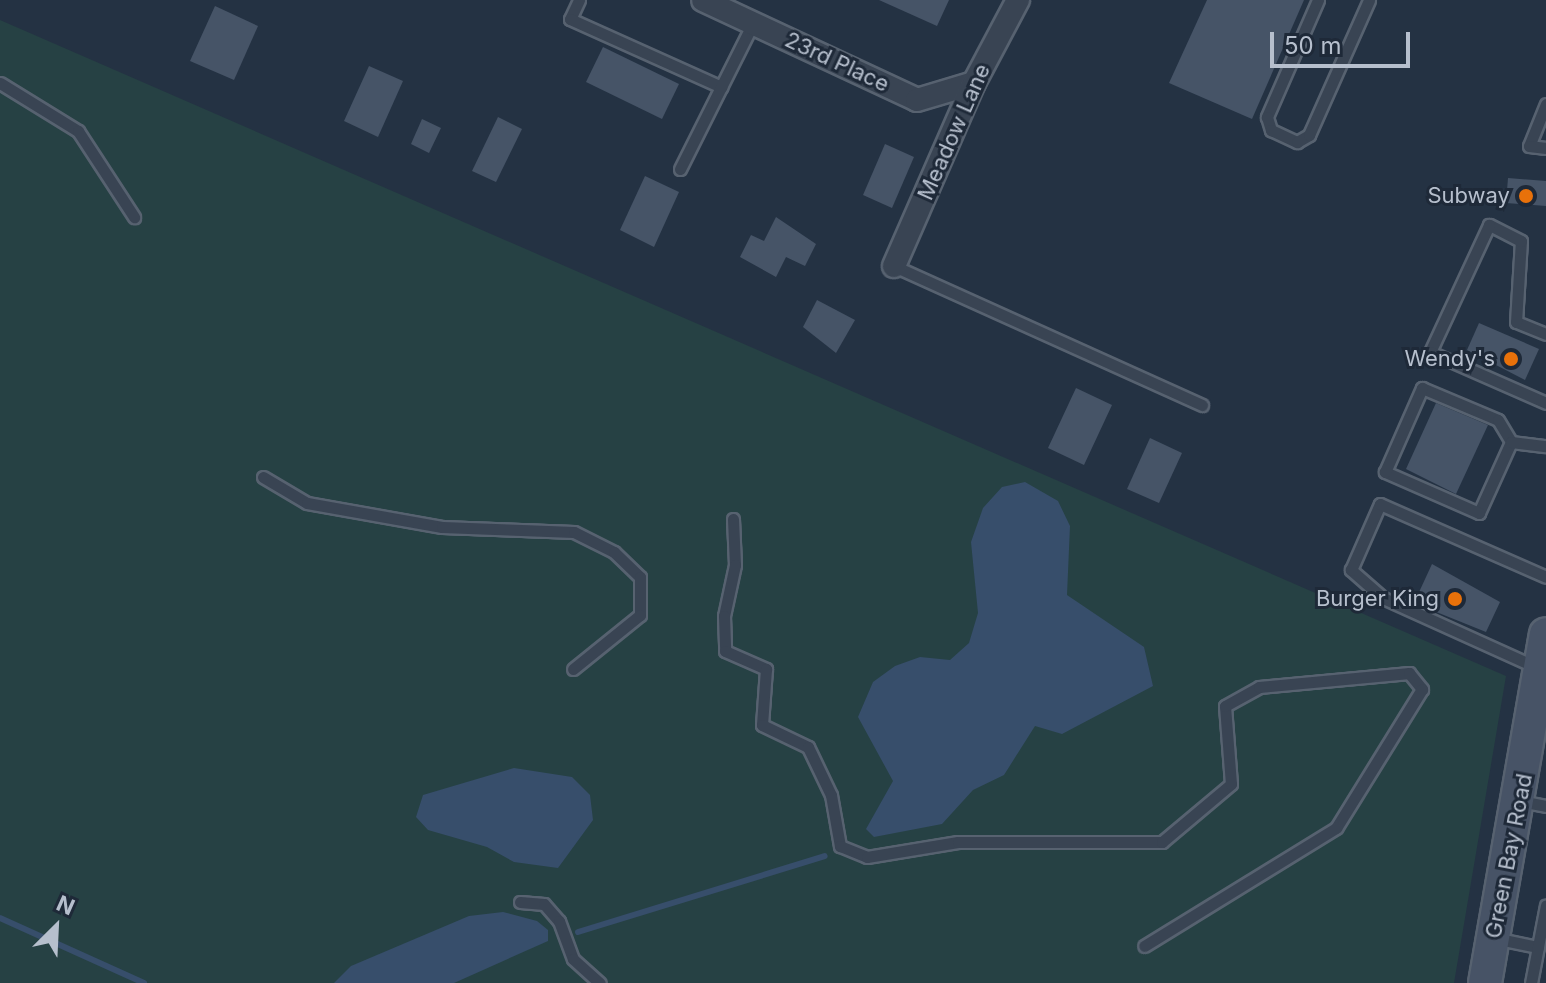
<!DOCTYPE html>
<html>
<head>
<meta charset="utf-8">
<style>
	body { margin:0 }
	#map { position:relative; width:1546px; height:983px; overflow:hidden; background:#243243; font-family:Inter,sans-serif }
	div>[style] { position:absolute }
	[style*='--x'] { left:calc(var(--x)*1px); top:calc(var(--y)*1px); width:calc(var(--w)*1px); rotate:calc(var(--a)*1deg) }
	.green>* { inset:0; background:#264144 }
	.water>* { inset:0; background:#374e6b }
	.stream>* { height:6px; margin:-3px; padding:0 3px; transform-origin:3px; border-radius:3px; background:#374e6b }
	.building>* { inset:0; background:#465467 }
	.roads { filter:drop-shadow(2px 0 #576270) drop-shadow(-2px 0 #576270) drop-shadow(0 2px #576270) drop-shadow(0 -2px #576270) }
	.service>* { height:11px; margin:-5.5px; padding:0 5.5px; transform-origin:5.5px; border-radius:5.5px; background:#394453 }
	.minor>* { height:22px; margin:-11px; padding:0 11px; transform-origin:11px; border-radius:11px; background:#394453 }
	.secondary>* { height:32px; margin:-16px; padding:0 16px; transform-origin:16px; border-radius:16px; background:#475366 }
	.dots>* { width:22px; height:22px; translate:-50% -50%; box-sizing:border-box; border:4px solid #1e2938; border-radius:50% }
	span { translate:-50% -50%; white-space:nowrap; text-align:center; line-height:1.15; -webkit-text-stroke:6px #1e2938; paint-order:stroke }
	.street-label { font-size:22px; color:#b6bfcd }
	.poi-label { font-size:22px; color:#b6bfcd }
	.right { translate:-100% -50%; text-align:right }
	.north { position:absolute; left:16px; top:887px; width:80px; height:80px; -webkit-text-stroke:6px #1e2938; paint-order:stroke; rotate:24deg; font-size:22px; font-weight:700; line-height:32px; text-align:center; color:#b6bfcd }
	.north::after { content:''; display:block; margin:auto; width:28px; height:36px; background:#b6bfcd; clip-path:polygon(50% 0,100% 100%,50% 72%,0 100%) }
	.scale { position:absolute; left:1270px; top:32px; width:140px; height:36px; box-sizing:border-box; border:4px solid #b6bfcd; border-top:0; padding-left:10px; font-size:24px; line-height:28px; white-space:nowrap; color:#b6bfcd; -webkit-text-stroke:6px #1e2938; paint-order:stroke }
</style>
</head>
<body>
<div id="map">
	<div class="green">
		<i style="clip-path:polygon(0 20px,1506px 676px,1454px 983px,0 983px)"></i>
	</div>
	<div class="water">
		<i style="clip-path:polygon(1025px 482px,1058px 501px,1070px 526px,1067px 595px,1144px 647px,1153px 686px,1062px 734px,1035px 726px,1004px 775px,973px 790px,942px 824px,874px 837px,866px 829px,893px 781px,858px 717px,873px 682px,895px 666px,920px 657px,950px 660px,969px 643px,978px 613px,971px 542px,983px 508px,1002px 487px)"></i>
		<i style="clip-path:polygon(514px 768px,572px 777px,590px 795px,593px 820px,558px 868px,514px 862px,487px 847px,428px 830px,416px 817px,423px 795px)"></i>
		<i style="clip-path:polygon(503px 912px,537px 921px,548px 930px,548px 941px,454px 983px,334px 983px,351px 966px,469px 916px)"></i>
	</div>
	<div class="stream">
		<i style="--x:0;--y:918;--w:158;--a:24.3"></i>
		<i style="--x:578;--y:932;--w:258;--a:-17.1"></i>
	</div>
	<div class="building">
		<i style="clip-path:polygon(879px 0,949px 0,937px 26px)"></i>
		<i style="clip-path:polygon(1207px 0,1304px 0,1252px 119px,1169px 83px)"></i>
		<i style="clip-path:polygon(215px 6px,258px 26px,234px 80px,190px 61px)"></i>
		<i style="clip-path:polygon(603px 47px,679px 84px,662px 119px,586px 82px)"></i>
		<i style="clip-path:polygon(369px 66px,403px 81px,378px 137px,344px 121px)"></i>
		<i style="clip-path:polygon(498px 117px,522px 129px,496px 182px,472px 171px)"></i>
		<i style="clip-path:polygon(422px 119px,441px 128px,429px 153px,411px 144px)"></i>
		<i style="clip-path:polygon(885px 144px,914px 157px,892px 208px,863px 195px)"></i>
		<i style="clip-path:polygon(645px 176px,679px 192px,654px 247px,620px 230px)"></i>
		<i style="clip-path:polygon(1508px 178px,1546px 181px,1546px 206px,1506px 203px)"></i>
		<i style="clip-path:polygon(776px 217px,816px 244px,805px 266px,786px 257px,776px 277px,740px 257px,751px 235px,764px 241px)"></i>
		<i style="clip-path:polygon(817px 300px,855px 320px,836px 353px,803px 327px)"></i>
		<i style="clip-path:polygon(1479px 323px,1539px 349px,1525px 380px,1467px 350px)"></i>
		<i style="clip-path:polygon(1076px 388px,1112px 405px,1084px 465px,1048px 448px)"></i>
		<i style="clip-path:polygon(1436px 403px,1488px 425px,1456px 494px,1406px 469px)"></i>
		<i style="clip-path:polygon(1150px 438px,1182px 453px,1159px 503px,1127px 489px)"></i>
		<i style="clip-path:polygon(1432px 564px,1500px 602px,1486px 632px,1414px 603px)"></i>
	</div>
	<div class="roads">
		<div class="service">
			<i style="--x:579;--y:0;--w:21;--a:115"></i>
			<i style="--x:570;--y:19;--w:166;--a:24.2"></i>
			<i style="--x:1318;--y:0;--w:128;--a:113.6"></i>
			<i style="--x:1267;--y:117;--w:14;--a:73"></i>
			<i style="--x:1271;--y:130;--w:29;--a:25"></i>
			<i style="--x:1297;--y:142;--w:14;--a:-30"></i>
			<i style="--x:1309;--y:135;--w:148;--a:-66"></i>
			<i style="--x:0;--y:83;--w:92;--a:31.6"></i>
			<i style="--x:78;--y:131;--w:103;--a:56.9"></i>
			<i style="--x:1546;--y:104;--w:45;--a:112"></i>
			<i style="--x:1529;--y:146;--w:17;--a:7"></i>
			<i style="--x:680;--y:169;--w:163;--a:-63.4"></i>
			<i style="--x:894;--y:266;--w:338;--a:24.3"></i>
			<i style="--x:1546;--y:334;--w:32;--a:-158"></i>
			<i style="--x:1516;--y:322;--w:81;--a:-86.5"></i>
			<i style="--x:1521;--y:241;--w:36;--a:-153"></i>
			<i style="--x:1489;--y:225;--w:140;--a:114.9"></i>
			<i style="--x:1430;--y:352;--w:127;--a:23.7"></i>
			<i style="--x:1422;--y:388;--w:82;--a:22.8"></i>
			<i style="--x:1498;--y:420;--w:26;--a:59"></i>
			<i style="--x:1511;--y:442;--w:78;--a:114.3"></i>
			<i style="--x:1479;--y:513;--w:103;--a:-156.4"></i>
			<i style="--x:1385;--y:472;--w:92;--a:-66.2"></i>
			<i style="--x:1511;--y:442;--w:35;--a:7"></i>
			<i style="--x:263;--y:477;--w:51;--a:30.6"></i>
			<i style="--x:307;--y:503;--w:137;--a:10.1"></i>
			<i style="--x:442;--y:527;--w:132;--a:2.2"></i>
			<i style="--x:574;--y:532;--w:45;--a:26.6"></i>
			<i style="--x:614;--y:552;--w:36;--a:44"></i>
			<i style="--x:640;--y:577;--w:38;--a:90"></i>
			<i style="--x:640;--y:615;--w:86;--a:141.1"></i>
			<i style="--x:733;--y:519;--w:46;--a:87.5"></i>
			<i style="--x:735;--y:565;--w:52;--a:102.2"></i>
			<i style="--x:724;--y:616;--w:35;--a:88"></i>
			<i style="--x:725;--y:651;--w:45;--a:23.7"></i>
			<i style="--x:766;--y:669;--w:56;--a:94.1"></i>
			<i style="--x:762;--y:725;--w:51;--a:25.6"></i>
			<i style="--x:808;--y:747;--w:53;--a:64.4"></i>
			<i style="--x:831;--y:795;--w:52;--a:80"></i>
			<i style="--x:840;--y:846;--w:29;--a:22"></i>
			<i style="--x:867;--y:857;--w:92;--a:-9.4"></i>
			<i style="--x:958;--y:842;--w:204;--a:0"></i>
			<i style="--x:1162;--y:842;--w:90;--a:-40"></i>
			<i style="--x:1231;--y:784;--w:78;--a:-94.4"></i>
			<i style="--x:1225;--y:706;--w:39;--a:-29"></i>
			<i style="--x:1259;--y:687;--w:151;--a:-5.3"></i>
			<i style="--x:1409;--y:673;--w:21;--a:51"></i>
			<i style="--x:1422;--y:689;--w:163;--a:121.7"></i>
			<i style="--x:1336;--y:828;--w:225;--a:148.4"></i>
			<i style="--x:1538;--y:668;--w:170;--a:-155.7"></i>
			<i style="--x:1383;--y:598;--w:43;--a:-138.8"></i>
			<i style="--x:1351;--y:570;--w:72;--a:-66.3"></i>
			<i style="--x:1380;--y:504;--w:181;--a:23.7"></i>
			<i style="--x:1520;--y:801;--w:26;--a:11"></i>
			<i style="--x:520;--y:902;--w:24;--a:5"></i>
			<i style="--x:544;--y:904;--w:23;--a:49"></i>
			<i style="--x:559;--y:921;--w:40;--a:69.8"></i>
			<i style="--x:573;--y:959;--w:36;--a:42"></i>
			<i style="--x:1494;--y:938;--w:45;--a:11.6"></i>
			<i style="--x:1531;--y:983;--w:79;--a:-79.1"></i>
		</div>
		<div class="minor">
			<i style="--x:703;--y:0;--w:236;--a:25"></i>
			<i style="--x:917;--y:100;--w:59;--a:-16.6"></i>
			<i style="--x:894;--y:266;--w:200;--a:-66.4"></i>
			<i style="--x:974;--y:83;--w:94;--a:-62.1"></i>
		</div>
		<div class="secondary">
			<i style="--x:1485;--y:983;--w:354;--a:-80.1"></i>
		</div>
	</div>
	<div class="dots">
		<i style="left:1526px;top:196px;background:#e8710a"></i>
		<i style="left:1511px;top:359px;background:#e8710a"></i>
		<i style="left:1455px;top:599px;background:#e8710a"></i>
	</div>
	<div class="street-label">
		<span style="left:837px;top:62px;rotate:25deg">23rd Place</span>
		<span style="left:954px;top:132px;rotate:-66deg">Meadow Lane</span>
		<span style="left:1509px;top:856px;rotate:-79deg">Green Bay Road</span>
	</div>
	<div class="poi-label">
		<span class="right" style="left:1510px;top:196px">Subway</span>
		<span class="right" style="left:1495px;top:359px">Wendy's</span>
		<span class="right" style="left:1439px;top:599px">Burger King</span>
	</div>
	<div class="north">N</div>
	<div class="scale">50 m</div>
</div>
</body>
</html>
